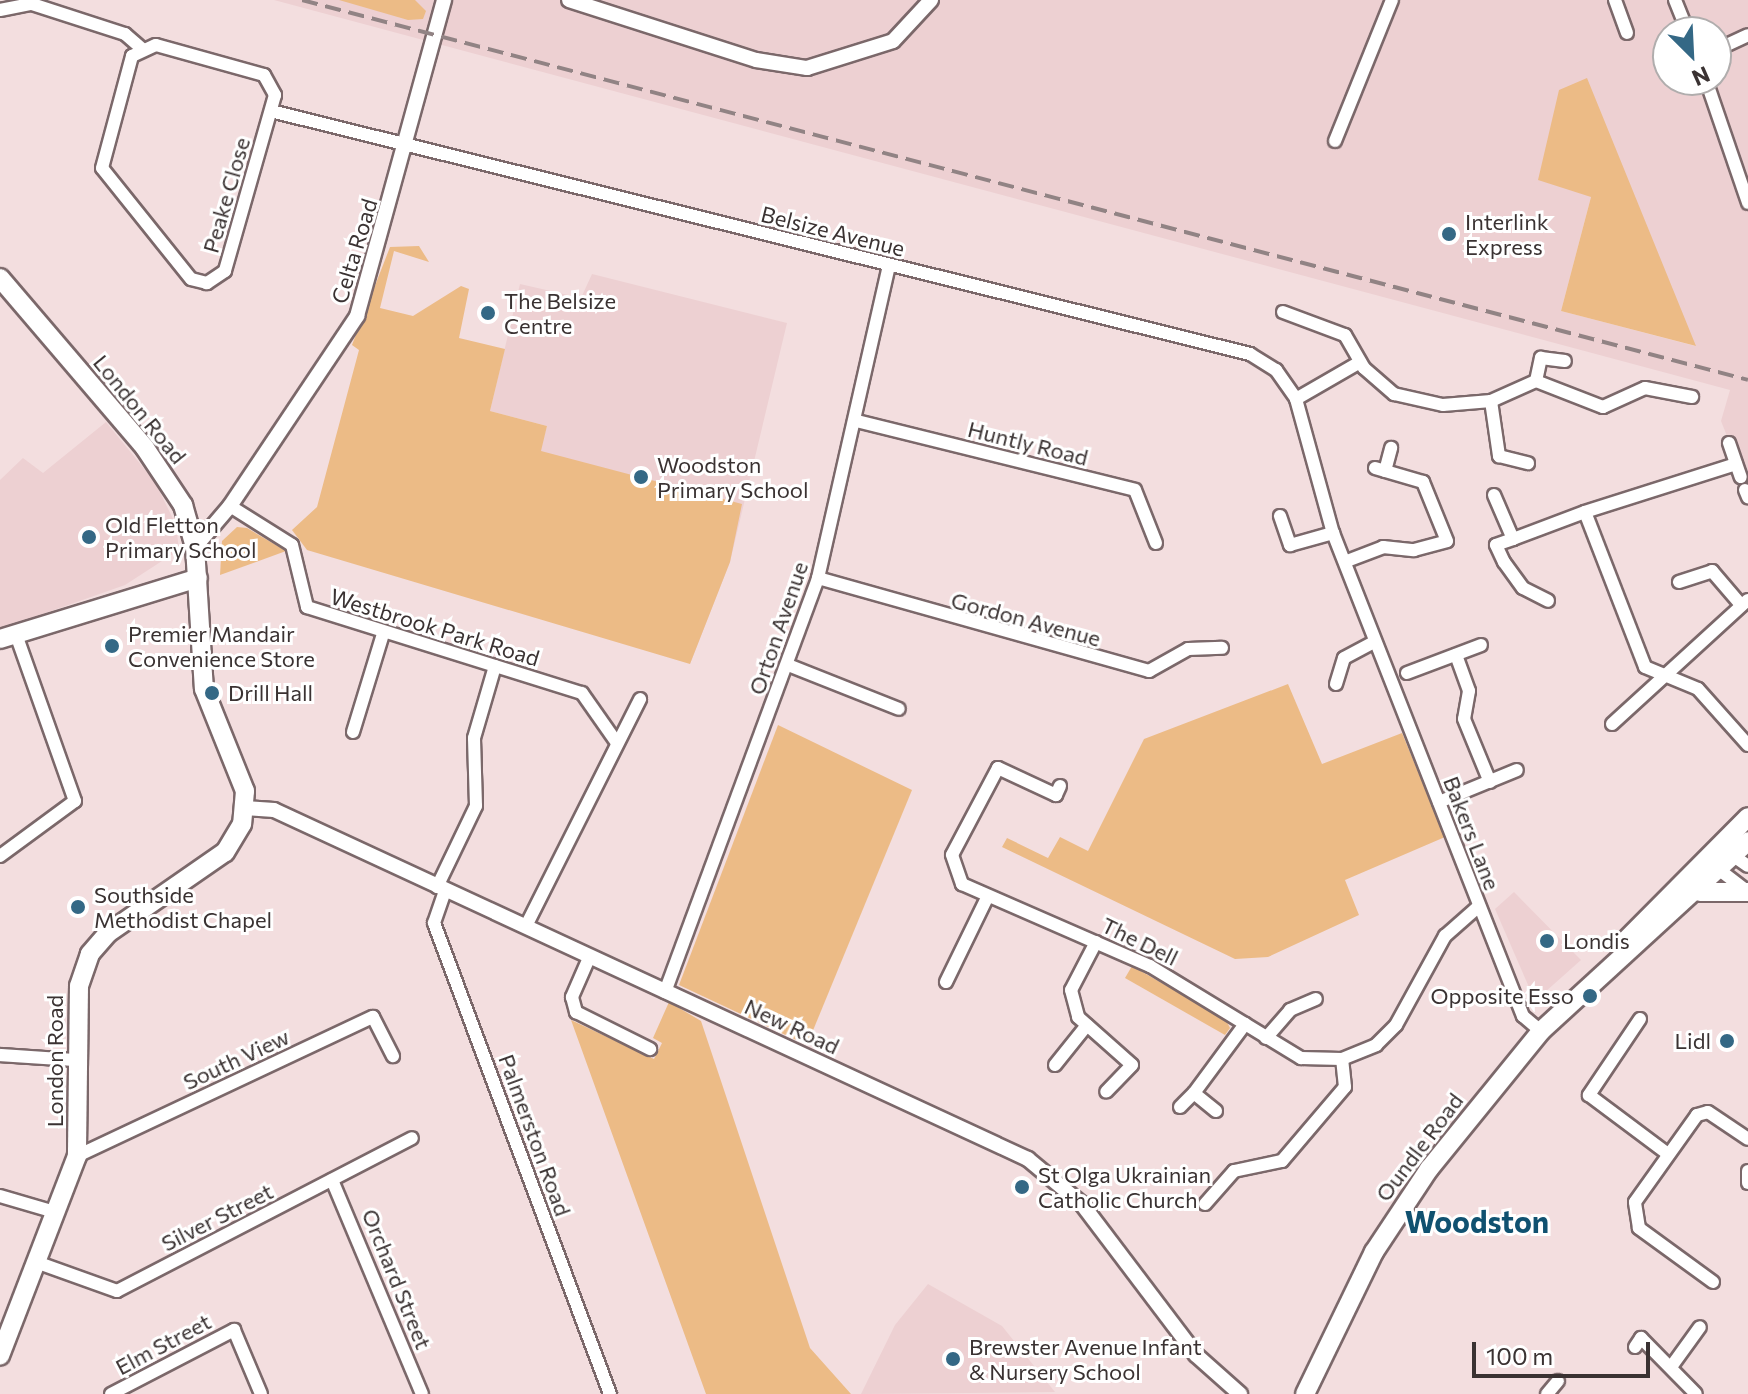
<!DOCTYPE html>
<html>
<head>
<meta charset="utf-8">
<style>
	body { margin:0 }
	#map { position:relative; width:1748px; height:1394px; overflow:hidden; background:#f3dedf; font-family:Commissioner,sans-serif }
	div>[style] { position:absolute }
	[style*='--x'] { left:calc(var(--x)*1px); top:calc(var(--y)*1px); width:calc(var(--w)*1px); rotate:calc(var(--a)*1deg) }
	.built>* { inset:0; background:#edd0d2 }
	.green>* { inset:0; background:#ecbb86 }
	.roads { filter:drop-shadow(2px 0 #7b686a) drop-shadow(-2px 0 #7b686a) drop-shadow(0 2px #7b686a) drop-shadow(0 -2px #7b686a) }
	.minor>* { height:12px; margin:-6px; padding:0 6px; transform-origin:6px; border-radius:6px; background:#fff }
	.tertiary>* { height:14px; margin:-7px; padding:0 7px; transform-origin:7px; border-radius:7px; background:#fff }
	.primary>* { height:18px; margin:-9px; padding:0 9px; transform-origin:9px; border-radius:9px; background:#fff }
	.rail>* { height:4px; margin-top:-2px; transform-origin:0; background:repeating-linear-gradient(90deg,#918384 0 16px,transparent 0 24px) }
	.dots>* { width:22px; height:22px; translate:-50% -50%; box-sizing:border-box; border:4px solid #fff; border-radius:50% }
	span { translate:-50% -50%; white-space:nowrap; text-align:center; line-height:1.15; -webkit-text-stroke:6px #fff; paint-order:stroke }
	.street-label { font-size:22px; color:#3a3232 }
	.poi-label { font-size:22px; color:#3a3232 }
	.left { translate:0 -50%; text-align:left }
	.right { translate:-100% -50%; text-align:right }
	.district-label { font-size:30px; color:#105170; font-weight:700 }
	.north { position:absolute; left:1652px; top:16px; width:80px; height:80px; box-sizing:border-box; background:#fff; border:2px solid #b0adad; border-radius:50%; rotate:156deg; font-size:22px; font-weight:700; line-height:32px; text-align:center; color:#3a3232 }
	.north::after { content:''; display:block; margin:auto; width:28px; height:36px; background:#346885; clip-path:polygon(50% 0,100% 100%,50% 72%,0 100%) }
	.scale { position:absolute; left:1472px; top:1342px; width:178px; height:36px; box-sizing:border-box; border:4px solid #3a3232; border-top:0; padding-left:10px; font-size:24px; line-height:28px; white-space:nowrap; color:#3a3232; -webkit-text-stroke:6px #fff; paint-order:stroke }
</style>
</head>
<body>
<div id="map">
	<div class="built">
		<i style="clip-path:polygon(evenodd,274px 0,1748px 0,1748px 489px,1721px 421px,1730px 390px,274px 0,1668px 32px,1716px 32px,1716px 80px,1668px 80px,1668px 32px,274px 0,1591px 197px,1695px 346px,1561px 311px,1591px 197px)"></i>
		<i style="clip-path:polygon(592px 274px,787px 323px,730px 562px,690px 664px,540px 451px,547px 426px,490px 411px,520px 284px,581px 298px)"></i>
		<i style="clip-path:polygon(106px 422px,155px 482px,176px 525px,179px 550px,125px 585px,0 629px,0 480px,23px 458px,43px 473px)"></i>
		<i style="clip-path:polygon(1514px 892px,1581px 960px,1535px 1001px,1495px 909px)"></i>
		<i style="clip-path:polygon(928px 1284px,1002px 1326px,1055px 1392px,861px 1394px,895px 1325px)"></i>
	</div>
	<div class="green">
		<i style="clip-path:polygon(339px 0,415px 0,426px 11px,423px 19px,408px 20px)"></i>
		<i style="clip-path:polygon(1587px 78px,1696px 346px,1561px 311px,1591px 197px,1538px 180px,1559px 90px)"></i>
		<i style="clip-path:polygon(419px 246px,429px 262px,394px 251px,380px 308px,413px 316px,461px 286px,469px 289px,459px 338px,505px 349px,490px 411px,547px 426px,541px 451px,742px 504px,730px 562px,690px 664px,307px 550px,292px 530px,317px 507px,359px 350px,352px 345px,390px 247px)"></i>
		<i style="clip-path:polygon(237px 527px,247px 528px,286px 551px,220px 575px,222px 541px)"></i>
		<i style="clip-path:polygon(1288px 684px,1322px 764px,1402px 733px,1445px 837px,1345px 880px,1359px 915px,1268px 957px,1235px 959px,1002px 847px,1007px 838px,1048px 858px,1060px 837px,1088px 851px,1144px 739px)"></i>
		<i style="clip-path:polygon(778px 725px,912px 790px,807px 1045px,679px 985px)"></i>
		<i style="clip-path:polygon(1132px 966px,1226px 1020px,1230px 1028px,1225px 1035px,1125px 978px)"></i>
		<i style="clip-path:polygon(669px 1002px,701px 1021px,810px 1348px,851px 1394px,706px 1394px,571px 1020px,654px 1059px,662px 1043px,653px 1038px)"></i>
	</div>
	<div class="roads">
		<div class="minor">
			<i style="--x:1615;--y:0;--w:35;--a:70"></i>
			<i style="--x:1675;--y:0;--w:35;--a:68"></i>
			<i style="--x:0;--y:10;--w:33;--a:-11"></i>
			<i style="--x:32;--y:4;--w:98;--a:17.9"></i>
			<i style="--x:125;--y:34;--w:21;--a:41"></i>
			<i style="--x:156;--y:45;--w:112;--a:15.5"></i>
			<i style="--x:264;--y:75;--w:23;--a:61"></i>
			<i style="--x:275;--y:95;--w:183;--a:105.9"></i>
			<i style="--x:225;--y:271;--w:22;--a:146"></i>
			<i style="--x:207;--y:283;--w:16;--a:-166"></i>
			<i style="--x:191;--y:279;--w:142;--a:-128.7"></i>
			<i style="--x:102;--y:168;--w:116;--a:-75"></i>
			<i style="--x:132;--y:56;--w:26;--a:-25"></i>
			<i style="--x:1716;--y:50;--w:35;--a:-25"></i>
			<i style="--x:1706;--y:80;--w:130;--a:71.1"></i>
			<i style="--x:271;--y:111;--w:1009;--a:13.94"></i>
			<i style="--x:1250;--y:354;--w:31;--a:32"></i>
			<i style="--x:1276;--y:370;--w:35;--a:55"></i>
			<i style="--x:1296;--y:399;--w:139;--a:74.6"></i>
			<i style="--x:1333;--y:533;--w:519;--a:68.53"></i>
			<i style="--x:1523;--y:1016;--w:23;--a:40"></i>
			<i style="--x:1335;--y:141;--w:152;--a:-68"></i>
			<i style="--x:1283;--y:312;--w:66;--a:20.4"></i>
			<i style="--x:1345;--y:335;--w:38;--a:60"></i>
			<i style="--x:1364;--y:368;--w:40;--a:41"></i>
			<i style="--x:1394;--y:394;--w:50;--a:12.7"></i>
			<i style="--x:1443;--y:405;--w:48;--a:-4.8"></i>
			<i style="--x:1491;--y:401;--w:49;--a:-24"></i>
			<i style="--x:1536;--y:381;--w:72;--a:21.2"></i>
			<i style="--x:1603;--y:407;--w:46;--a:-24.3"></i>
			<i style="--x:1645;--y:388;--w:48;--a:10.8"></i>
			<i style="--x:1536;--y:381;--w:24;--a:-78"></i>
			<i style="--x:1541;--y:358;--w:24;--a:7"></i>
			<i style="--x:1296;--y:399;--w:74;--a:-30"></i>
			<i style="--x:1491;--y:401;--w:56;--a:81.7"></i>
			<i style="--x:1499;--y:456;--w:30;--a:14"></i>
			<i style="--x:857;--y:421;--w:286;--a:13.9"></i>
			<i style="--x:1135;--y:490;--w:57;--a:68.4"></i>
			<i style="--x:1729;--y:443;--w:36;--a:71"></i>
			<i style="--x:1736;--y:464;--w:158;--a:162.4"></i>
			<i style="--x:1585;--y:512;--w:166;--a:68.8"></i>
			<i style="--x:1645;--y:667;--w:57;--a:22.5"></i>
			<i style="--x:1698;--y:689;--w:75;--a:48.2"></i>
			<i style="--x:1385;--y:471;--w:24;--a:-75"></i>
			<i style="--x:1745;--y:490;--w:8;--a:67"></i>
			<i style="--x:1494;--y:495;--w:48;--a:66.6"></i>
			<i style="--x:1513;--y:539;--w:77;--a:-20.6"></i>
			<i style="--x:230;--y:506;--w:73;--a:32.2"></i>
			<i style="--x:292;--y:545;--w:64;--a:76.4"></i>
			<i style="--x:307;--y:607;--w:288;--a:17.4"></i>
			<i style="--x:582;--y:693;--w:61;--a:55"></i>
			<i style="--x:1280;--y:516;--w:31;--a:71"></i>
			<i style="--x:1290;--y:545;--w:45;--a:-15.6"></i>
			<i style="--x:1513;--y:539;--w:18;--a:161"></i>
			<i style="--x:1496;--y:545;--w:19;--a:65"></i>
			<i style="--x:1504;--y:562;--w:32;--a:54"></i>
			<i style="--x:1523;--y:588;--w:28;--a:27"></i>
			<i style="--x:1347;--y:561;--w:39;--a:-21"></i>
			<i style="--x:1383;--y:547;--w:31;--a:6"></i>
			<i style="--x:1414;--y:550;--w:34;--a:-15"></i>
			<i style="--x:1447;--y:541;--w:64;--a:-112.1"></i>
			<i style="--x:1423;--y:482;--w:50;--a:-163.7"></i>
			<i style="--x:818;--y:578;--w:344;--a:15.7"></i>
			<i style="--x:1149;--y:671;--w:45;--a:-29.4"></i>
			<i style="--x:1188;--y:649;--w:34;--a:-2"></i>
			<i style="--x:1679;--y:582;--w:35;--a:-18"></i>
			<i style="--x:1712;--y:571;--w:45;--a:49.5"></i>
			<i style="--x:1456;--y:655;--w:38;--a:70"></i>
			<i style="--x:1469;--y:691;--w:28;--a:100"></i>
			<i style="--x:1464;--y:719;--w:68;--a:67.6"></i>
			<i style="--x:788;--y:665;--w:119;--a:21.6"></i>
			<i style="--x:1407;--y:673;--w:79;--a:-20.7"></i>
			<i style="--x:1336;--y:684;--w:27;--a:-73"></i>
			<i style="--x:1344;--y:658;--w:34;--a:-28"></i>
			<i style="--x:1612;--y:724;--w:184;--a:-42.4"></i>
			<i style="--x:353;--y:732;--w:102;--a:-73"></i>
			<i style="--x:1060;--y:786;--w:10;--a:114"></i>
			<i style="--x:1056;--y:795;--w:64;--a:-155"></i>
			<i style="--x:998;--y:768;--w:98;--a:117.9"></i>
			<i style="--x:952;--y:855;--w:31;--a:71"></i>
			<i style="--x:962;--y:884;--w:205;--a:23.6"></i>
			<i style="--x:1150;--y:966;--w:177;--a:31.4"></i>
			<i style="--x:1301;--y:1058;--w:41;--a:1.4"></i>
			<i style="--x:1342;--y:1059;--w:37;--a:-22"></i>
			<i style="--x:1376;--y:1045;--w:28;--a:-45"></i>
			<i style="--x:1396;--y:1025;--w:102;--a:-61.2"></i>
			<i style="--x:1445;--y:936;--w:45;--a:-41.4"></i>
			<i style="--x:1439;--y:802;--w:84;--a:-22.3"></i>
			<i style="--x:1728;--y:852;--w:24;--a:35"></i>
			<i style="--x:0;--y:856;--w:93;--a:-36.3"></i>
			<i style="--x:75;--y:801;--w:177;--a:-109.5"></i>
			<i style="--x:1713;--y:865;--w:44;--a:37.6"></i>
			<i style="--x:437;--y:887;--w:90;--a:-64.3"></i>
			<i style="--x:476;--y:806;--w:68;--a:-91.7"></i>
			<i style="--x:474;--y:738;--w:75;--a:-73.7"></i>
			<i style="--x:445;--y:891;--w:34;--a:109"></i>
			<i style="--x:434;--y:923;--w:503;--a:69.51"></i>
			<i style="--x:526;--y:926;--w:254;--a:-63.3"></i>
			<i style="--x:1096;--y:942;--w:54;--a:117.5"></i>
			<i style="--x:1071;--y:990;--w:28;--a:75"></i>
			<i style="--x:1078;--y:1017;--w:72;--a:41.6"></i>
			<i style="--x:1132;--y:1065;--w:37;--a:134"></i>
			<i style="--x:589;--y:958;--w:43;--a:113.6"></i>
			<i style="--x:572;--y:997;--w:16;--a:75"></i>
			<i style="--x:576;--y:1012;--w:83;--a:26.6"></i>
			<i style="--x:946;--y:982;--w:91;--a:-64"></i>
			<i style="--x:665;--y:992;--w:441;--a:-69.7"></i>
			<i style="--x:818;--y:578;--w:321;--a:-77.2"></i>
			<i style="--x:1640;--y:1019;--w:92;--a:123.9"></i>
			<i style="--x:1589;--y:1095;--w:99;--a:36.8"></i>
			<i style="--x:1266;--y:1038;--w:37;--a:-49"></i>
			<i style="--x:1290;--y:1010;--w:28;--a:-23"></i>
			<i style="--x:0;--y:1055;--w:76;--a:3.8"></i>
			<i style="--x:1055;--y:1065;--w:51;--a:-51.3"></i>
			<i style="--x:1180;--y:1107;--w:20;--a:-45"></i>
			<i style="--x:1216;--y:1111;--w:28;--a:-141"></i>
			<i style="--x:1194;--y:1093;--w:86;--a:-53.5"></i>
			<i style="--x:77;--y:1156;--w:327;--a:-25.2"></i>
			<i style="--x:373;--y:1017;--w:44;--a:62.9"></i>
			<i style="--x:1748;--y:1171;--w:12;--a:90"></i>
			<i style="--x:332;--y:1180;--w:232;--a:67.2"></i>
			<i style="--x:0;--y:1196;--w:57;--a:16.2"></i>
			<i style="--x:1205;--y:1204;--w:44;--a:-48.7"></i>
			<i style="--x:1234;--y:1171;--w:49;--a:-11.8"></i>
			<i style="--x:1282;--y:1161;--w:97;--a:-49.6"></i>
			<i style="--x:1345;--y:1087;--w:28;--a:-96"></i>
			<i style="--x:36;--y:1262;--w:86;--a:19.7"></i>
			<i style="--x:117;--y:1291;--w:332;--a:-27.4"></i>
			<i style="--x:1713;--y:1282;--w:92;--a:-143.9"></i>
			<i style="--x:1639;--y:1228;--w:26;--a:-99"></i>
			<i style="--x:1635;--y:1202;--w:107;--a:-54.5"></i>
			<i style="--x:1697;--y:1115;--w:11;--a:-15"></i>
			<i style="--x:1708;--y:1112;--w:48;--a:34"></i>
			<i style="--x:1635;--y:1347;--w:11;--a:-56"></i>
			<i style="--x:1641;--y:1338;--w:78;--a:45.5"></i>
			<i style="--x:1671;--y:1367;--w:49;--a:-54.1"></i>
			<i style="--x:111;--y:1394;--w:139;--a:-27.5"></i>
			<i style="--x:234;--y:1330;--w:69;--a:67.1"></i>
			<i style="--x:1547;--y:1394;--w:17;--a:-50"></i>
		</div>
		<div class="tertiary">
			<i style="--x:569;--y:0;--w:196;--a:17.8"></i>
			<i style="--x:756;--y:60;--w:52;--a:8.9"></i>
			<i style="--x:807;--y:68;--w:90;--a:-17.4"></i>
			<i style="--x:893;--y:41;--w:56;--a:-47.2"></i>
			<i style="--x:195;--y:547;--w:54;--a:-49.5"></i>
			<i style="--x:230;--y:506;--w:229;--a:-56.2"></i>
			<i style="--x:357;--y:316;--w:328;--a:-74.6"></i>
			<i style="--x:245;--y:808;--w:29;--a:4"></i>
			<i style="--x:274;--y:810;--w:831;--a:24.84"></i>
			<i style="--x:1028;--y:1159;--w:70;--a:39.8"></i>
			<i style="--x:1082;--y:1204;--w:189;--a:52.9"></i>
			<i style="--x:1196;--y:1355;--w:59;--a:41.6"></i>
		</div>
		<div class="primary">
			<i style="--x:0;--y:278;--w:223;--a:49.5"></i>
			<i style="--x:145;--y:448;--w:69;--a:56.3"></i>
			<i style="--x:183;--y:505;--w:44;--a:74.1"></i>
			<i style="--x:195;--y:547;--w:142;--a:86.4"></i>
			<i style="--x:204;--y:689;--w:110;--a:68.1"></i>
			<i style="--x:245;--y:791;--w:33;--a:95"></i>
			<i style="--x:242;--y:824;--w:33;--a:121"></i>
			<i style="--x:225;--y:852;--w:142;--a:145.3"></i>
			<i style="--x:108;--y:933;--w:28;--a:131"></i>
			<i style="--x:90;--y:954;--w:34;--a:109"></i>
			<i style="--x:79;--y:986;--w:170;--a:90.7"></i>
			<i style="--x:77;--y:1156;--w:214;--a:111.1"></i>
			<i style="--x:0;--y:639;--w:207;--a:-17.1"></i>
			<i style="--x:1700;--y:892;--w:48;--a:0"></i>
			<i style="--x:1626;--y:940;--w:173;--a:-45.2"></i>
			<i style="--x:1305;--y:1394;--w:158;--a:-64.1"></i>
			<i style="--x:1374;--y:1252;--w:100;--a:-56.5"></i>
			<i style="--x:1429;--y:1169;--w:178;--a:-50.9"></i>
			<i style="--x:1541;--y:1031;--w:281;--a:-42.5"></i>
		</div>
	</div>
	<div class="rail">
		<i style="--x:302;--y:0;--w:1495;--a:14.72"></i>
	</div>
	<div class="dots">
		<i style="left:1449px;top:234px;background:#346885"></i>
		<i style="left:488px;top:313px;background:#346885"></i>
		<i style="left:641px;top:477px;background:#346885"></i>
		<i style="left:89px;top:537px;background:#346885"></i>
		<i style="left:112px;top:646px;background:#346885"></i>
		<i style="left:212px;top:693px;background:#346885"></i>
		<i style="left:78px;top:907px;background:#346885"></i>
		<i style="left:1547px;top:941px;background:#346885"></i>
		<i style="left:1590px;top:996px;background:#346885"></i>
		<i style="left:1727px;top:1041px;background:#346885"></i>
		<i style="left:1022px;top:1187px;background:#346885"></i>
		<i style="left:953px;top:1359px;background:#346885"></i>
	</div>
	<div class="street-label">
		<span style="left:226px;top:195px;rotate:-74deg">Peake Close</span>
		<span style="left:833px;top:231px;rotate:14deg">Belsize Avenue</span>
		<span style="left:354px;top:251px;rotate:-73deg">Celta Road</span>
		<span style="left:140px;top:409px;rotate:51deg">London Road</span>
		<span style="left:1028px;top:443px;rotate:14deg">Huntly Road</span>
		<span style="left:1026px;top:619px;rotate:15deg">Gordon Avenue</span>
		<span style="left:435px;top:627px;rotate:17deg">Westbrook Park Road</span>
		<span style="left:778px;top:628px;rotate:-71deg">Orton Avenue</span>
		<span style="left:1472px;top:833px;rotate:69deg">Bakers Lane</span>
		<span style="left:1140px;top:941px;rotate:26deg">The Dell</span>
		<span style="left:792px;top:1026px;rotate:25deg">New Road</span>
		<span style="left:236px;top:1059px;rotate:-25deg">South View</span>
		<span style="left:55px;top:1061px;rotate:-90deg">London Road</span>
		<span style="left:535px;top:1135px;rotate:70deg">Palmerston Road</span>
		<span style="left:1419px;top:1147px;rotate:-53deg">Oundle Road</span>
		<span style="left:217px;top:1217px;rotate:-27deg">Silver Street</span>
		<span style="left:397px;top:1279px;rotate:68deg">Orchard Street</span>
		<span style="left:163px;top:1344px;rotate:-28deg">Elm Street</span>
	</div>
	<div class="poi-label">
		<span class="left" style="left:1465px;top:234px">Interlink<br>Express</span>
		<span class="left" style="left:504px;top:313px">The Belsize<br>Centre</span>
		<span class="left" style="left:657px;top:477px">Woodston<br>Primary School</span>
		<span class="left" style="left:105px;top:537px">Old Fletton<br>Primary School</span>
		<span class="left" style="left:128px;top:646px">Premier Mandair<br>Convenience Store</span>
		<span class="left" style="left:228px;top:693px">Drill Hall</span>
		<span class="left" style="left:94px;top:907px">Southside<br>Methodist Chapel</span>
		<span class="left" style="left:1563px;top:941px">Londis</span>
		<span class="right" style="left:1574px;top:996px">Opposite Esso</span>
		<span class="right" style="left:1711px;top:1041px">Lidl</span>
		<span class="left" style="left:1038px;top:1187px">St Olga Ukrainian<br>Catholic Church</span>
		<span class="left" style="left:969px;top:1359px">Brewster Avenue Infant<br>&amp; Nursery School</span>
	</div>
	<div class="district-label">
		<span style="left:1477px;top:1221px">Woodston</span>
	</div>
	<div class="north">N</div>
	<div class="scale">100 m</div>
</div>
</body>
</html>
